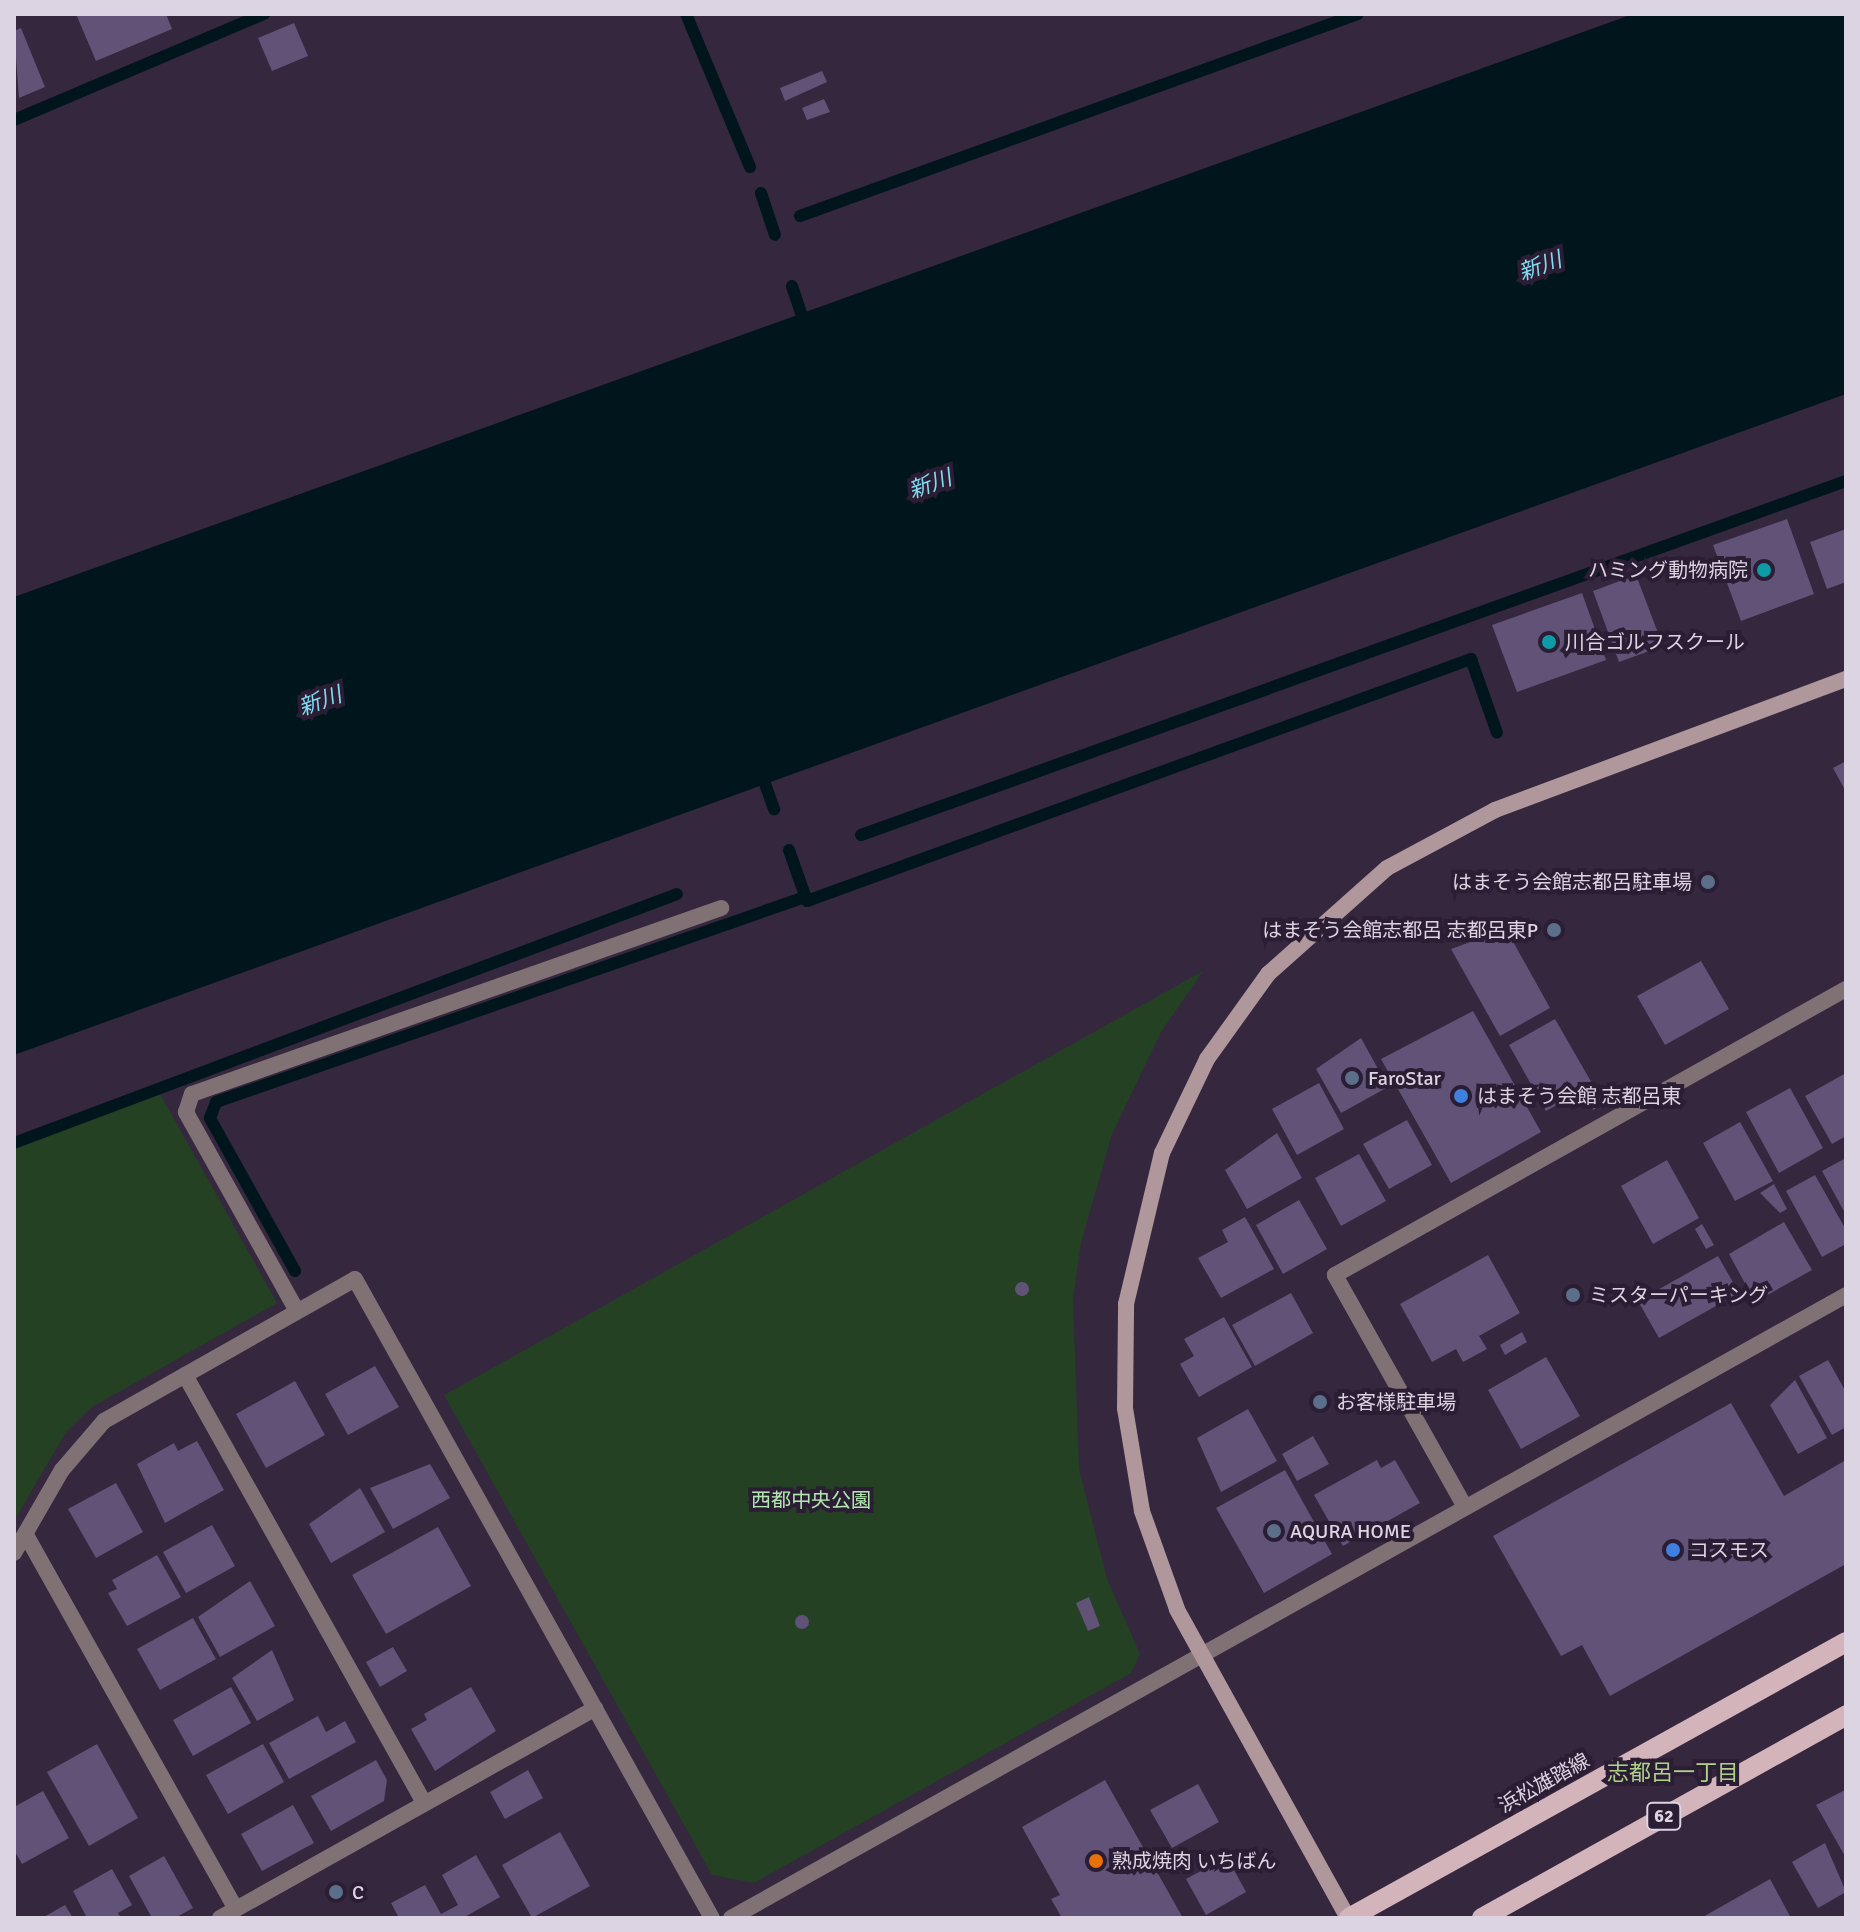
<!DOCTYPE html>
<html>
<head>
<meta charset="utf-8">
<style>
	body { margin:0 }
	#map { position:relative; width:1860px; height:1932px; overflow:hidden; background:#35273e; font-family:Signika,"Noto Sans JP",sans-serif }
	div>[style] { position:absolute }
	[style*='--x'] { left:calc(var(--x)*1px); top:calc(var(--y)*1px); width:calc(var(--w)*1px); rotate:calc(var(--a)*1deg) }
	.green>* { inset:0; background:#244123 }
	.water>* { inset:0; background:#00151c }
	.stream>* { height:12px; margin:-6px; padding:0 6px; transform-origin:6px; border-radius:6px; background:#00151c }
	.building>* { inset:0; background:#615278 }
	.round { border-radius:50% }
	.lane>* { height:16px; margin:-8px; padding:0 8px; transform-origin:8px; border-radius:8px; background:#807174 }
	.street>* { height:16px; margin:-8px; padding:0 8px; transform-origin:8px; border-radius:8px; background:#807174 }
	.secondary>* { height:16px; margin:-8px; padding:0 8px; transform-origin:8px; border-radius:8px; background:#af979c }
	.primary>* { height:20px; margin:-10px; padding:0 10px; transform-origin:10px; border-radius:10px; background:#d4b4bb }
	.dots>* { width:22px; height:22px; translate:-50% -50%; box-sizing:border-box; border:4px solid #2b1d34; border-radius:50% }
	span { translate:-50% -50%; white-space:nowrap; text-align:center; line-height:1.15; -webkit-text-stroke:8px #2b1d34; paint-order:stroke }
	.shield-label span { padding:2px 6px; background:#2b1d34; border:2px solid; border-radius:6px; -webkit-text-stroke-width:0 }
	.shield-label { font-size:18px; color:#ddd4e3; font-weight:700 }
	.poi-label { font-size:20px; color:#ddd4e3 }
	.right { translate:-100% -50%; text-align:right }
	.left { translate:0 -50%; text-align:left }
	.park-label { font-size:20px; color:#b2e8b0 }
	.street-label { font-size:20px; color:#ddd4e3 }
	.water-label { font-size:22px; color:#80dcf3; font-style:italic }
	.neighbourhood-label { font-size:22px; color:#b0d18a }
	.frame { position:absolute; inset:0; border:16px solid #ddd4e3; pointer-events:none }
</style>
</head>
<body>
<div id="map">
	<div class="green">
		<i style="clip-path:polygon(1203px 971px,1161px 1032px,1112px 1134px,1081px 1243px,1073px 1299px,1079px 1469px,1107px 1579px,1140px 1654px,1131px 1673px,754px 1883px,712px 1875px,444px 1395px)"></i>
		<i style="clip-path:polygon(159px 1092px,277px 1303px,92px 1407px,66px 1432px,14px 1521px,14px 1145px)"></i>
	</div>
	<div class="water">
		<i style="clip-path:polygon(1633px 14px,1846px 14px,1846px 394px,14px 1055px,14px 597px)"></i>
	</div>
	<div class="stream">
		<i style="--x:686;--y:14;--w:166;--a:67.3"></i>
		<i style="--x:14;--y:120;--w:272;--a:-23"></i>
		<i style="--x:761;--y:193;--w:44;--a:71.6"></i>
		<i style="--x:800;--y:216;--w:593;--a:-19.9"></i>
		<i style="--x:792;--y:286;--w:44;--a:71.6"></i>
		<i style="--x:759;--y:767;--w:45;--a:70.3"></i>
		<i style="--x:861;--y:835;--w:1047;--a:-19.77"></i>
		<i style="--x:789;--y:850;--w:54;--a:70.6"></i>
		<i style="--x:807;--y:901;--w:707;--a:-20.02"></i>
		<i style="--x:1471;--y:659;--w:78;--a:70.6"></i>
		<i style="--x:14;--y:1143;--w:708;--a:-20.58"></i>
		<i style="--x:295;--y:1271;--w:175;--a:-119.1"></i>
		<i style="--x:210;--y:1118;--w:17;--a:-69"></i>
		<i style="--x:216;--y:1102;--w:624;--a:-19.19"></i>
	</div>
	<div class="building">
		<i style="clip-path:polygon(76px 14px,166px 14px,172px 29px,96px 61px)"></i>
		<i style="clip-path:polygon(294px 23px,308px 56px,272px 71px,258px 38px)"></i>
		<i style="clip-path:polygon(21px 28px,45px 87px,19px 98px,14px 31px)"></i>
		<i style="clip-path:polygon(822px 71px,827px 82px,785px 101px,780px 88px)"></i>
		<i style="clip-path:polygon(824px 99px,830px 112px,807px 120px,802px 108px)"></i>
		<i style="clip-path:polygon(1787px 519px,1814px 594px,1741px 621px,1713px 545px)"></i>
		<i style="clip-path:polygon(1846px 529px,1846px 582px,1827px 589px,1810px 542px)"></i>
		<i style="clip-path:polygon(1636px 575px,1663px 646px,1619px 662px,1593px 591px)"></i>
		<i style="clip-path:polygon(1582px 593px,1606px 660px,1517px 692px,1492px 625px)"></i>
		<i style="clip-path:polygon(1846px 761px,1846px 792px,1833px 768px)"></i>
		<i style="clip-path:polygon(1506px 929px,1550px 1008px,1500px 1036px,1451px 949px)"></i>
		<i style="clip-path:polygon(1701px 961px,1729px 1009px,1665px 1045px,1637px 996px)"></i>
		<i style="clip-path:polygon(1473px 1011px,1541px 1132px,1451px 1183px,1381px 1059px)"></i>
		<i style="clip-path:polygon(1555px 1019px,1593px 1085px,1546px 1111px,1509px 1045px)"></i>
		<i style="clip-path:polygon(1361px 1038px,1388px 1087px,1341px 1113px,1316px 1069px)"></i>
		<i style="clip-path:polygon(1846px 1073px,1846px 1136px,1832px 1144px,1805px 1096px)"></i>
		<i style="clip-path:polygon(1319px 1083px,1344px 1129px,1297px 1155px,1272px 1109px)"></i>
		<i style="clip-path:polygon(1594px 1088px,1603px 1104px,1593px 1110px,1584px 1093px)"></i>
		<i style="clip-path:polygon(1790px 1088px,1823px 1148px,1779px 1173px,1746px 1112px)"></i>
		<i style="clip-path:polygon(1407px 1120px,1432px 1165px,1389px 1189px,1363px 1144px)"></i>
		<i style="clip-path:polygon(1740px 1122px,1773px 1181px,1735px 1201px,1703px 1143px)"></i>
		<i style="clip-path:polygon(1277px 1133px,1302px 1178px,1247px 1209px,1225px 1170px)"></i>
		<i style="clip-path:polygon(1359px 1154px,1386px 1201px,1341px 1226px,1315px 1178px)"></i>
		<i style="clip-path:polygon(1846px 1158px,1846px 1215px,1822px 1171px)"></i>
		<i style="clip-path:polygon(1667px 1160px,1699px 1218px,1653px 1244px,1621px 1186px)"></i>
		<i style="clip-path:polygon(1815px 1175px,1846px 1230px,1846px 1244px,1822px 1257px,1786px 1191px)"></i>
		<i style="clip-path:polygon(1774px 1184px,1787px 1209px,1780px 1213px,1760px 1193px)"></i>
		<i style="clip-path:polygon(1299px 1200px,1327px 1249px,1283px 1274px,1256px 1225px)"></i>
		<i style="clip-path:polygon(1245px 1217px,1274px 1269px,1221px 1298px,1198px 1258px,1228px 1242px,1222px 1230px)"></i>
		<i style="clip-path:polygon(1784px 1222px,1812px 1270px,1755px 1302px,1729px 1254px)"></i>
		<i style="clip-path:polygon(1702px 1224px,1714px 1245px,1706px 1249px,1695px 1229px)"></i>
		<i style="clip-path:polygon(1488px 1255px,1520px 1313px,1479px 1336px,1487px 1349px,1463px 1362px,1456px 1349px,1432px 1362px,1400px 1304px)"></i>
		<i style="clip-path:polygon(1718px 1256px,1739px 1293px,1659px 1338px,1638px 1301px)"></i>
		<i class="round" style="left:1015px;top:1282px;width:14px;height:14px"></i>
		<i style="clip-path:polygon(1291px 1293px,1313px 1333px,1255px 1366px,1232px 1325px)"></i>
		<i style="clip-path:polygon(1224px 1317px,1252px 1367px,1199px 1397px,1180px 1364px,1194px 1356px,1184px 1339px)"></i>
		<i style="clip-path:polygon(1522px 1332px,1527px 1342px,1505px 1355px,1500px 1345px)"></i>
		<i style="clip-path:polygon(1546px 1357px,1580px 1416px,1521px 1449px,1488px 1390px)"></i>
		<i style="clip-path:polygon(1828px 1360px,1846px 1392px,1846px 1427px,1832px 1435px,1799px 1376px)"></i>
		<i style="clip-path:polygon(375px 1366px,399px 1407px,348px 1435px,325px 1394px)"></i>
		<i style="clip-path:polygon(1795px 1380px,1827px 1438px,1798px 1454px,1770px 1405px)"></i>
		<i style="clip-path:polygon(295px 1381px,325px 1435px,266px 1468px,236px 1414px)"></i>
		<i style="clip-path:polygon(1731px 1403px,1784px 1496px,1846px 1460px,1846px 1564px,1610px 1696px,1582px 1645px,1561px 1656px,1493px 1536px)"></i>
		<i style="clip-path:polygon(1248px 1409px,1277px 1461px,1221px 1492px,1197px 1438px)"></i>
		<i style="clip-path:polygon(1313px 1436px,1329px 1464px,1297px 1481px,1282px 1454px)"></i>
		<i style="clip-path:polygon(197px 1441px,224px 1490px,165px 1523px,137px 1464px,174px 1443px,178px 1451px)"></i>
		<i style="clip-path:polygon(1377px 1460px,1381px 1468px,1395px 1460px,1420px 1503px,1343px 1546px,1314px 1495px)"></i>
		<i style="clip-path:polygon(430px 1464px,450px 1498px,393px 1529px,370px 1488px)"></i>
		<i style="clip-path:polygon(1285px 1470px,1332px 1554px,1264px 1593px,1216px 1508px)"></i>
		<i style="clip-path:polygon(116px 1483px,143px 1532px,96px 1558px,68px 1509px)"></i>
		<i style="clip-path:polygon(360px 1488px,385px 1532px,331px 1563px,309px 1524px)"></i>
		<i style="clip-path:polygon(212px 1525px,235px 1566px,186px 1593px,163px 1552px)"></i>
		<i style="clip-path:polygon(438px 1527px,471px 1586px,386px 1634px,352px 1575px)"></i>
		<i style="clip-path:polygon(157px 1555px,181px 1597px,127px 1626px,108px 1593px,117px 1589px,112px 1580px)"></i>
		<i style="clip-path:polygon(250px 1581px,275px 1626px,220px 1657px,198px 1617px)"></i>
		<i style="clip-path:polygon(1089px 1597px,1100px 1626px,1088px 1631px,1076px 1603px)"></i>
		<i class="round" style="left:795px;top:1615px;width:14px;height:14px"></i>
		<i style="clip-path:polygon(193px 1618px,216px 1659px,160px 1690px,137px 1649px)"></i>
		<i style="clip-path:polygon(393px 1647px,407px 1671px,380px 1687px,366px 1662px)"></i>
		<i style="clip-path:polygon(272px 1650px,294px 1700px,257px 1721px,232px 1678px)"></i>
		<i style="clip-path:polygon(231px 1687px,251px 1723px,193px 1756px,173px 1720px)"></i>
		<i style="clip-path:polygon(471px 1687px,496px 1731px,435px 1771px,411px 1729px,427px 1720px,424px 1714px)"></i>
		<i style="clip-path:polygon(318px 1716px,326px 1732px,345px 1721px,356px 1742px,289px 1779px,269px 1743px)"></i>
		<i style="clip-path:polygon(97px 1744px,138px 1818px,89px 1846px,47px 1772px)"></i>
		<i style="clip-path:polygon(263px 1744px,284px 1782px,228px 1814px,206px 1775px)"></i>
		<i style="clip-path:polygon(376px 1760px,387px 1780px,384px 1801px,331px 1831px,311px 1796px)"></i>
		<i style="clip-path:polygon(528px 1770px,543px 1798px,505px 1819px,490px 1792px)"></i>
		<i style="clip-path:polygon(1105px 1780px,1183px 1918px,1062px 1918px,1051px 1899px,1060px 1895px,1022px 1827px)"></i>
		<i style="clip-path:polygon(1198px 1784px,1219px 1822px,1172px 1848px,1150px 1810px)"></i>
		<i style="clip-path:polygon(1845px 1790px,1846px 1792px,1846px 1858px,1816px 1805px)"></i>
		<i style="clip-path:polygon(43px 1791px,69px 1838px,22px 1864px,14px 1850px,14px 1807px)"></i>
		<i style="clip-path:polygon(293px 1805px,314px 1843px,262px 1871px,241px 1834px)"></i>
		<i style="clip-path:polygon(560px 1832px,590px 1886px,532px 1918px,502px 1865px)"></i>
		<i style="clip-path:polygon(1825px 1843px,1846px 1892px,1818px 1908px,1792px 1862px)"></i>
		<i style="clip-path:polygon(476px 1855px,500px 1897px,463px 1918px,399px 1918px,391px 1903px,425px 1885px,441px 1914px,458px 1905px,442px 1875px)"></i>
		<i style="clip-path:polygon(164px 1856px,193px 1908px,175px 1918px,152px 1918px,129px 1876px)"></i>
		<i style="clip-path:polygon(1227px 1857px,1246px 1892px,1206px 1915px,1186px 1879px)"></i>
		<i style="clip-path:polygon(112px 1869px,132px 1905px,118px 1913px,121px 1918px,87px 1918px,73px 1891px)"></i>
		<i style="clip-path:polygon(1770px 1879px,1791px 1918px,1701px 1918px)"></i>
		<i style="clip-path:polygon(65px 1905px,73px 1918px,42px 1918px)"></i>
	</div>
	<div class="lane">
		<i style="--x:297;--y:1311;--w:228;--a:-119.2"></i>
		<i style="--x:186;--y:1112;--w:19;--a:-72"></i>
		<i style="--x:192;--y:1094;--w:561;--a:-19.37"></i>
	</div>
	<div class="street">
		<i style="--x:185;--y:1375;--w:490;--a:60.8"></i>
		<i style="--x:1465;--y:1507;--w:266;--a:-119.3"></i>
		<i style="--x:1335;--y:1275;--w:586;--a:-29.24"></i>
		<i style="--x:26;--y:1535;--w:429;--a:60.7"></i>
		<i style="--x:14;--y:1553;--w:96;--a:-60"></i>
		<i style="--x:62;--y:1470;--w:65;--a:-49.4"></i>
		<i style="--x:104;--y:1421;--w:288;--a:-29.5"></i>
		<i style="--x:355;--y:1279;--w:732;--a:60.81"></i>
		<i style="--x:220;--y:1918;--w:430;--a:-29.2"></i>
		<i style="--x:731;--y:1918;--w:1277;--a:-29.19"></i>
	</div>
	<div class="secondary">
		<i style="--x:1348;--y:1918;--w:353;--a:-119"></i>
		<i style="--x:1177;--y:1609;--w:104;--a:-109.7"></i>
		<i style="--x:1142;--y:1511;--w:104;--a:-99.4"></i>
		<i style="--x:1125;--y:1408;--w:104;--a:-89.4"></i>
		<i style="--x:1126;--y:1304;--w:155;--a:-76.6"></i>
		<i style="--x:1162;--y:1153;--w:104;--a:-64.4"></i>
		<i style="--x:1207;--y:1059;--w:105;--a:-54.3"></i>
		<i style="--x:1268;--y:974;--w:159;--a:-41.7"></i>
		<i style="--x:1387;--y:868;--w:123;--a:-28.2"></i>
		<i style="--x:1495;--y:810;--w:375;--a:-20.5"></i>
	</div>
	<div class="primary">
		<i style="--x:1349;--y:1918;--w:568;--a:-29.04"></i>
		<i style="--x:1482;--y:1918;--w:417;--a:-29.1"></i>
	</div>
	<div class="dots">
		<i style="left:1764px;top:570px;background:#0f9aa8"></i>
		<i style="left:1549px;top:642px;background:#0f9aa8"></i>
		<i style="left:1708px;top:882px;background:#5c6f8a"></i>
		<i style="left:1554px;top:930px;background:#5c6f8a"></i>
		<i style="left:1352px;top:1078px;background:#5c6f8a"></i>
		<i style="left:1461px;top:1096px;background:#3f7fe0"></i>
		<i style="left:1573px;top:1295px;background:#5c6f8a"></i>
		<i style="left:1320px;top:1402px;background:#5c6f8a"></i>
		<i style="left:1274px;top:1531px;background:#5c6f8a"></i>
		<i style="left:1673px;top:1550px;background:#3f7fe0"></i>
		<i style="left:1096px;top:1861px;background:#e8710a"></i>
		<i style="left:336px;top:1892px;background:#5c6f8a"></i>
	</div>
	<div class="shield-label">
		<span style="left:1664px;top:1816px">62</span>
	</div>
	<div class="poi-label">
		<span class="right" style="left:1748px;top:570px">ハミング動物病院</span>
		<span class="left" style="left:1565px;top:642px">川合ゴルフスクール</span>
		<span class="right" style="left:1692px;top:882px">はまそう会館志都呂駐車場</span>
		<span class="right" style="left:1538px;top:930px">はまそう会館志都呂 志都呂東P</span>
		<span class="left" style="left:1368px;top:1078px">FaroStar</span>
		<span class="left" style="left:1477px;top:1096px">はまそう会館 志都呂東</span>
		<span class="left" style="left:1589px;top:1295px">ミスターパーキング</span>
		<span class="left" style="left:1336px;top:1402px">お客様駐車場</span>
		<span class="left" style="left:1290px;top:1531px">AQURA HOME</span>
		<span class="left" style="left:1689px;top:1550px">コスモス</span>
		<span class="left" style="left:1112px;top:1861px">熟成焼肉 いちばん</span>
		<span class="left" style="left:352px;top:1892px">C</span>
	</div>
	<div class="park-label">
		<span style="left:811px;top:1500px">西都中央公園</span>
	</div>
	<div class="street-label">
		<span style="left:1544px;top:1783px;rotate:-29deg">浜松雄踏線</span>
	</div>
	<div class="water-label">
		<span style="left:1540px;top:266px;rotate:-20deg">新川</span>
		<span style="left:930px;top:484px;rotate:-20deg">新川</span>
		<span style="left:320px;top:701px;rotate:-20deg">新川</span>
	</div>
	<div class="neighbourhood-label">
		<span style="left:1673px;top:1773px">志都呂一丁目</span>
	</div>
	<div class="frame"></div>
</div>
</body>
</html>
